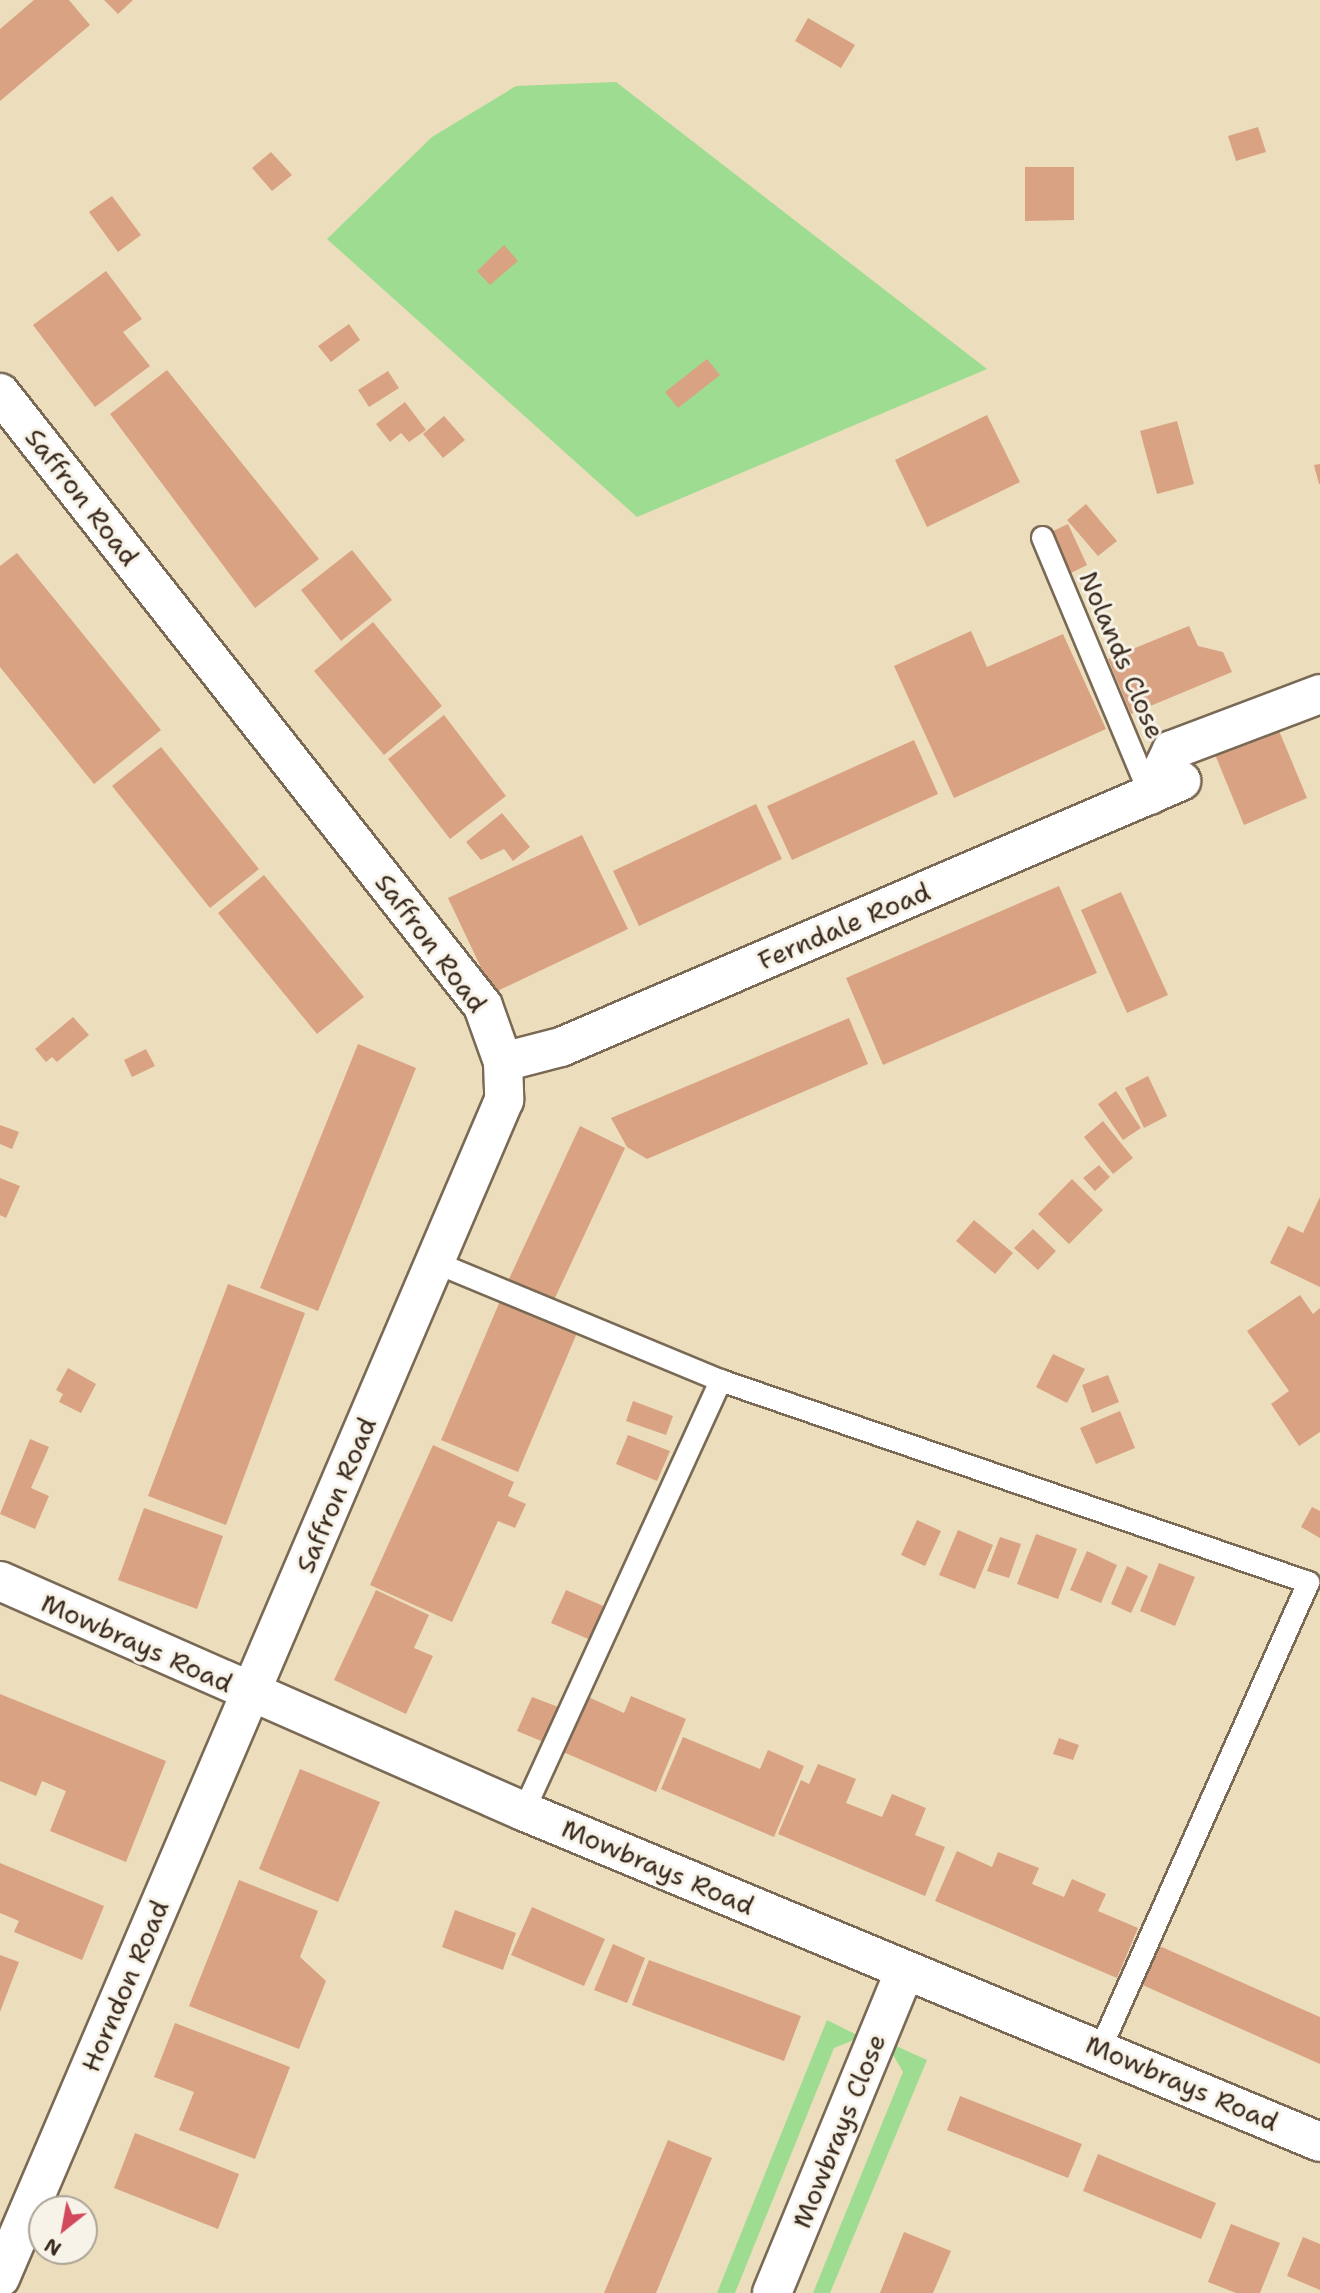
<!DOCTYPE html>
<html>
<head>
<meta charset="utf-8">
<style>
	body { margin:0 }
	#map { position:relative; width:1320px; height:2293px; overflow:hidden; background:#ecdebc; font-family:"Shantell Sans",sans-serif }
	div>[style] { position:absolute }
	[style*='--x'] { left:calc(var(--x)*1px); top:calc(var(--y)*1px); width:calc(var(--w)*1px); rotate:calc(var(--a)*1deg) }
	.green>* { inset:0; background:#9edc91 }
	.building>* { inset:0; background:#d9a283 }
	.roads { filter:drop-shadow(2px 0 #796955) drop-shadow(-2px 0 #796955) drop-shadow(0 2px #796955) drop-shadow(0 -2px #796955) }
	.lane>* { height:21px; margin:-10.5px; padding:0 10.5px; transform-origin:10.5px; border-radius:10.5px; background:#fff }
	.street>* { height:38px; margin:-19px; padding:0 19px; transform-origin:19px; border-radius:19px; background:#fff }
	span { translate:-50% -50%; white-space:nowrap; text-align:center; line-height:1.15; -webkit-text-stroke:6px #f7f3e8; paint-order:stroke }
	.street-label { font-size:26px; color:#3b2a1e }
	.north { position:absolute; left:28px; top:2195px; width:70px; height:70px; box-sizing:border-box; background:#f7f3e8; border:2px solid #aca397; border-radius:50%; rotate:211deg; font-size:19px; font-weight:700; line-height:28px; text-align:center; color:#3b2a1e }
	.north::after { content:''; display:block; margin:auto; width:24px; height:32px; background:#d1495b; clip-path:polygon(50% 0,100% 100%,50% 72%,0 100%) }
</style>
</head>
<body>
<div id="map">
	<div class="green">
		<i style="clip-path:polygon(616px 82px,987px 369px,637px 517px,327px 239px,432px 137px,516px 86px)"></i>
		<i style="clip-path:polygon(827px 2020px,861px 2037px,834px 2048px,735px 2293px,717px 2293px)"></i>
		<i style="clip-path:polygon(896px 2046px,927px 2060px,830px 2293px,813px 2293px,903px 2072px,892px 2053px)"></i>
	</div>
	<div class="building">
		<i style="clip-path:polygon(34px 0,69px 0,90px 25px,0 101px,0 29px)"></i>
		<i style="clip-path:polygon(104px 0,133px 0,118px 14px)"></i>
		<i style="clip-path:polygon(808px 18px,855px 45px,841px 68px,795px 41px)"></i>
		<i style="clip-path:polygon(1258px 127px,1266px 152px,1236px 161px,1228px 136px)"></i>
		<i style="clip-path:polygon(271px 152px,292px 175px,272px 191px,252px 168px)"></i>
		<i style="clip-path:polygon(1025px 167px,1074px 167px,1074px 220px,1025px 221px)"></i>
		<i style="clip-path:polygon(112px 196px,141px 235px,118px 252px,89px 212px)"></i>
		<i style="clip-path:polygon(504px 245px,518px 261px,490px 285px,477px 271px)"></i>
		<i style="clip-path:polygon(106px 271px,142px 319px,123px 332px,150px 366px,95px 407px,33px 325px)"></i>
		<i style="clip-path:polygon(349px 324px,360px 340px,331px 362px,318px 346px)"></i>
		<i style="clip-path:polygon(707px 359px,720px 375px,678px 408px,665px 392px)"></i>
		<i style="clip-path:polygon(167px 370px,319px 559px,255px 608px,110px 414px)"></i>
		<i style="clip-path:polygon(388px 371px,399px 388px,369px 407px,358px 390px)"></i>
		<i style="clip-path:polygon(405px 402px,426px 430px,409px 442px,401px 433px,390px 442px,376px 424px)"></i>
		<i style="clip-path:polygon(987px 415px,1020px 482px,927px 527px,895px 460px)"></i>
		<i style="clip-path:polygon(444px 416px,465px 440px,443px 458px,423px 434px)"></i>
		<i style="clip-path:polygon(1177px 421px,1194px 484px,1157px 494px,1140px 431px)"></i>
		<i style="clip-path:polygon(1320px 464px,1320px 484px,1319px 484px,1314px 465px)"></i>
		<i style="clip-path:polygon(1086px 504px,1117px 541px,1098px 556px,1067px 520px)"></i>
		<i style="clip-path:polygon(1068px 524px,1087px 565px,1071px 573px,1051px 532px)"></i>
		<i style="clip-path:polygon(352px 550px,392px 600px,341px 641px,301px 590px)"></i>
		<i style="clip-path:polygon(17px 553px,161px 730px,94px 784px,0 667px,0 566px)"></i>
		<i style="clip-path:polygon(373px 622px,442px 706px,384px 755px,314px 671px)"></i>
		<i style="clip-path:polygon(1189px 626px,1198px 646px,1223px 652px,1232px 672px,1131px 714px,1108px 659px)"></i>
		<i style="clip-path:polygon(971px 631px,987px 667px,1063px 634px,1106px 729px,954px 798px,894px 666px)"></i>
		<i style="clip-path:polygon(1272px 714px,1307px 798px,1244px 825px,1209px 740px)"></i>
		<i style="clip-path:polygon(444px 715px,506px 796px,450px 839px,388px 759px)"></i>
		<i style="clip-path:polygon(914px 740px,938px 794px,792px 860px,767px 806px)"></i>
		<i style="clip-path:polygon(161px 747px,259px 869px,210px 908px,112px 786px)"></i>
		<i style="clip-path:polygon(756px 804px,782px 859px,639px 926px,613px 871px)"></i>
		<i style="clip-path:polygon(502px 813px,530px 847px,513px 861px,504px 849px,481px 860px,466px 842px)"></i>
		<i style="clip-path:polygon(582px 835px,628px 929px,493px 993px,448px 898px)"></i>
		<i style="clip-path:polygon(264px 875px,364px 997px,317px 1034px,218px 913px)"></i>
		<i style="clip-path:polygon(1059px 886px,1097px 973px,883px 1065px,846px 978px)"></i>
		<i style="clip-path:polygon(1121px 892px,1168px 995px,1127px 1013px,1081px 910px)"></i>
		<i style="clip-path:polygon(73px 1017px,89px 1035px,57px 1062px,52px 1057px,46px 1062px,35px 1049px)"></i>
		<i style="clip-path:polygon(849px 1018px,868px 1064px,647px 1159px,627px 1147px,611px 1118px)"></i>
		<i style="clip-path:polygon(358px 1044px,416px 1068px,318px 1311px,260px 1288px)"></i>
		<i style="clip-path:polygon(146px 1049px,155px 1066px,132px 1077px,124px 1060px)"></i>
		<i style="clip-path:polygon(1148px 1076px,1167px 1116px,1144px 1128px,1125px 1088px)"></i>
		<i style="clip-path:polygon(1116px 1091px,1141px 1128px,1123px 1140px,1098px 1104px)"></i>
		<i style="clip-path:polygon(1103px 1121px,1133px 1158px,1113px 1174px,1084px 1137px)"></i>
		<i style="clip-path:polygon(0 1125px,19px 1132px,12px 1149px,0 1144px)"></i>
		<i style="clip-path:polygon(580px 1126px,625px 1148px,554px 1300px,509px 1279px)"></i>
		<i style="clip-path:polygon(1099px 1165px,1110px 1177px,1095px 1191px,1083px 1178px)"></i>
		<i style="clip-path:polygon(0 1178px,20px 1186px,6px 1218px,0 1215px)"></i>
		<i style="clip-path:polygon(1072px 1179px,1103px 1210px,1069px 1244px,1038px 1214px)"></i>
		<i style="clip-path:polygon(1320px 1197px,1320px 1287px,1270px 1263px,1288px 1226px,1303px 1233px)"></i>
		<i style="clip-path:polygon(974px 1220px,1013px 1253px,995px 1274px,956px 1241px)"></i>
		<i style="clip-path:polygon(1033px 1229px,1056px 1251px,1038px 1270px,1014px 1248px)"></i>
		<i style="clip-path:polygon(228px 1284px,305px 1313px,226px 1525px,148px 1496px)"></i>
		<i style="clip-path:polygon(1300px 1295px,1313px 1314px,1320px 1308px,1320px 1432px,1299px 1446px,1271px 1404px,1289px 1391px,1247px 1331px)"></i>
		<i style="clip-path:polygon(500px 1301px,577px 1333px,518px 1472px,441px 1440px)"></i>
		<i style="clip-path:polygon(1053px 1354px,1085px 1369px,1067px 1403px,1036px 1387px)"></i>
		<i style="clip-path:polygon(68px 1368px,96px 1384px,81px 1413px,59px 1402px,63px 1394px,56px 1390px)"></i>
		<i style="clip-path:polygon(1108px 1375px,1119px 1402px,1092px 1413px,1082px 1385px)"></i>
		<i style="clip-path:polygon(633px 1401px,673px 1416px,666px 1435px,626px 1421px)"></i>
		<i style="clip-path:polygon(1120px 1411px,1135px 1448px,1096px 1464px,1080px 1428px)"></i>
		<i style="clip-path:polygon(628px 1435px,670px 1451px,657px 1481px,616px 1464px)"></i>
		<i style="clip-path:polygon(30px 1439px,49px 1447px,31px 1488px,49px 1496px,35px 1529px,0 1514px)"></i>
		<i style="clip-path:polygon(433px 1445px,514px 1482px,508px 1496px,526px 1504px,515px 1528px,498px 1521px,452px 1622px,370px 1585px)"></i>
		<i style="clip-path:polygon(1312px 1507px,1320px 1511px,1320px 1538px,1301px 1527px)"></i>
		<i style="clip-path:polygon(144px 1508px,223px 1536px,197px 1609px,118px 1580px)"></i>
		<i style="clip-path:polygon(917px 1520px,941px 1531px,925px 1566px,901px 1555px)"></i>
		<i style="clip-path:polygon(958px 1530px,993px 1545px,975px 1589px,939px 1575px)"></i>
		<i style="clip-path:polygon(1036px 1534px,1077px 1549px,1058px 1599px,1017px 1584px)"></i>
		<i style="clip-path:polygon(1000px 1537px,1021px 1544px,1009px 1578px,987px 1571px)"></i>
		<i style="clip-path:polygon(1087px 1551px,1117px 1565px,1101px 1603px,1070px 1590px)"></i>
		<i style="clip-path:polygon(1159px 1563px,1195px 1577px,1175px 1626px,1140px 1611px)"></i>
		<i style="clip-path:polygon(1127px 1566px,1148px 1576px,1131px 1613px,1111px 1604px)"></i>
		<i style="clip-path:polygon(376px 1590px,429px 1615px,414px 1648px,433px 1656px,406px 1714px,334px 1680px)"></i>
		<i style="clip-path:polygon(566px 1590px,608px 1608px,593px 1641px,551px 1623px)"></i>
		<i style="clip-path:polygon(0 1694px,166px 1761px,126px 1862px,50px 1831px,66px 1791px,42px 1781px,36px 1796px,0 1781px)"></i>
		<i style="clip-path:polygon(586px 1696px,624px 1713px,631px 1696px,686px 1719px,656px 1792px,563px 1752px)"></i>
		<i style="clip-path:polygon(532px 1697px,561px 1708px,546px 1743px,517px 1731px)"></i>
		<i style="clip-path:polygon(683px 1737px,760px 1769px,768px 1750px,804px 1766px,774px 1837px,661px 1789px)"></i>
		<i style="clip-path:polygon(1059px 1738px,1079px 1745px,1073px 1760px,1053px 1754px)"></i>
		<i style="clip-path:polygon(818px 1764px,856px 1779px,846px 1803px,882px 1817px,892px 1794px,926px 1808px,915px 1835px,945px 1847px,925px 1896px,778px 1834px,801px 1780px,809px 1784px)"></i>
		<i style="clip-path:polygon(300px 1769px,380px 1802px,338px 1902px,259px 1869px)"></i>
		<i style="clip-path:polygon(957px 1851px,992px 1867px,998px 1852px,1039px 1868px,1032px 1884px,1064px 1897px,1072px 1879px,1106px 1894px,1098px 1911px,1138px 1928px,1117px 1978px,935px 1901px)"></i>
		<i style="clip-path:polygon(0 1863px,104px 1906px,82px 1960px,14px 1932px,19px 1921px,0 1913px)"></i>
		<i style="clip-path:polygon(239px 1880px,318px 1911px,300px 1957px,326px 1981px,299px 2049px,189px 2006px)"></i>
		<i style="clip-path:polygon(532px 1907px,605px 1939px,584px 1986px,511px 1955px)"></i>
		<i style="clip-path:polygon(455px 1910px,516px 1933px,503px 1970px,442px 1947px)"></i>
		<i style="clip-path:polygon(613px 1944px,645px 1958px,627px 2003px,594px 1990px)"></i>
		<i style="clip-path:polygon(1155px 1944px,1320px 2017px,1320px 2064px,1138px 1983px)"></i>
		<i style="clip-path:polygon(0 1955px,19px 1962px,0 2012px)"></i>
		<i style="clip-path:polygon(649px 1960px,801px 2016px,784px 2061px,632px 2005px)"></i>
		<i style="clip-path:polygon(175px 2023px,290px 2067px,255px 2159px,179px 2130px,194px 2092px,154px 2077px)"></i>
		<i style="clip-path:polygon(960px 2096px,1082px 2144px,1068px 2178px,947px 2130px)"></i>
		<i style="clip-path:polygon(135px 2133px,239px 2174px,218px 2229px,114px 2188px)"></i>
		<i style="clip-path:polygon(668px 2140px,712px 2158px,656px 2293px,604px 2293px)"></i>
		<i style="clip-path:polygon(1098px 2154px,1216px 2203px,1201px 2239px,1083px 2191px)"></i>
		<i style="clip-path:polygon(1231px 2224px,1280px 2243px,1260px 2293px,1236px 2293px,1208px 2282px)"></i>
		<i style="clip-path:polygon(904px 2232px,951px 2251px,933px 2293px,880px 2293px)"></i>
		<i style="clip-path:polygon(1303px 2237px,1320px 2244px,1320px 2290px,1287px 2276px)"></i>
	</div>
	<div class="roads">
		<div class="lane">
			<i style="--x:1042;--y:537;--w:280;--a:67.3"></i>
			<i style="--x:435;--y:1262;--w:308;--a:22.5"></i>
			<i style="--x:720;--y:1380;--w:622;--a:18.96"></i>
			<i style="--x:1308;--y:1582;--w:510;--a:114.05"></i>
			<i style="--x:523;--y:1811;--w:474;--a:-65.4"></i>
		</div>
		<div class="street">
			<i style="--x:0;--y:393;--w:780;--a:51.76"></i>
			<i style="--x:483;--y:1006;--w:59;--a:70.3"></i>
			<i style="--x:503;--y:1062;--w:38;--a:88"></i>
			<i style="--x:504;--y:1100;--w:1281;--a:113.16"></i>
			<i style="--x:1150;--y:795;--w:50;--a:-63.9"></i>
			<i style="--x:1172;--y:750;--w:158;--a:-20.7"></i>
			<i style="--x:503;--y:1062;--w:60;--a:-14.5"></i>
			<i style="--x:561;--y:1047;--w:675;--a:-23.22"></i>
			<i style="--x:0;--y:1581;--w:571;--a:23.74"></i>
			<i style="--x:523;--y:1811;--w:863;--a:22.55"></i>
			<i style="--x:772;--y:2293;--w:349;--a:-67.6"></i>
		</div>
	</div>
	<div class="street-label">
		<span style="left:82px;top:497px;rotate:52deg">Saffron Road</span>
		<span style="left:1122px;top:655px;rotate:67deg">Nolands Close</span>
		<span style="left:844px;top:926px;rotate:-23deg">Ferndale Road</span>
		<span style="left:431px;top:943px;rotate:53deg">Saffron Road</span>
		<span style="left:336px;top:1495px;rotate:-67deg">Saffron Road</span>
		<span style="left:137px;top:1643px;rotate:24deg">Mowbrays Road</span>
		<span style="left:658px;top:1867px;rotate:23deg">Mowbrays Road</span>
		<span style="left:125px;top:1986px;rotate:-67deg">Horndon Road</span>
		<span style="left:1182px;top:2083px;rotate:23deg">Mowbrays Road</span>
		<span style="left:839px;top:2131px;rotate:-68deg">Mowbrays Close</span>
	</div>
	<div class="north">N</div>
</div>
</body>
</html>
